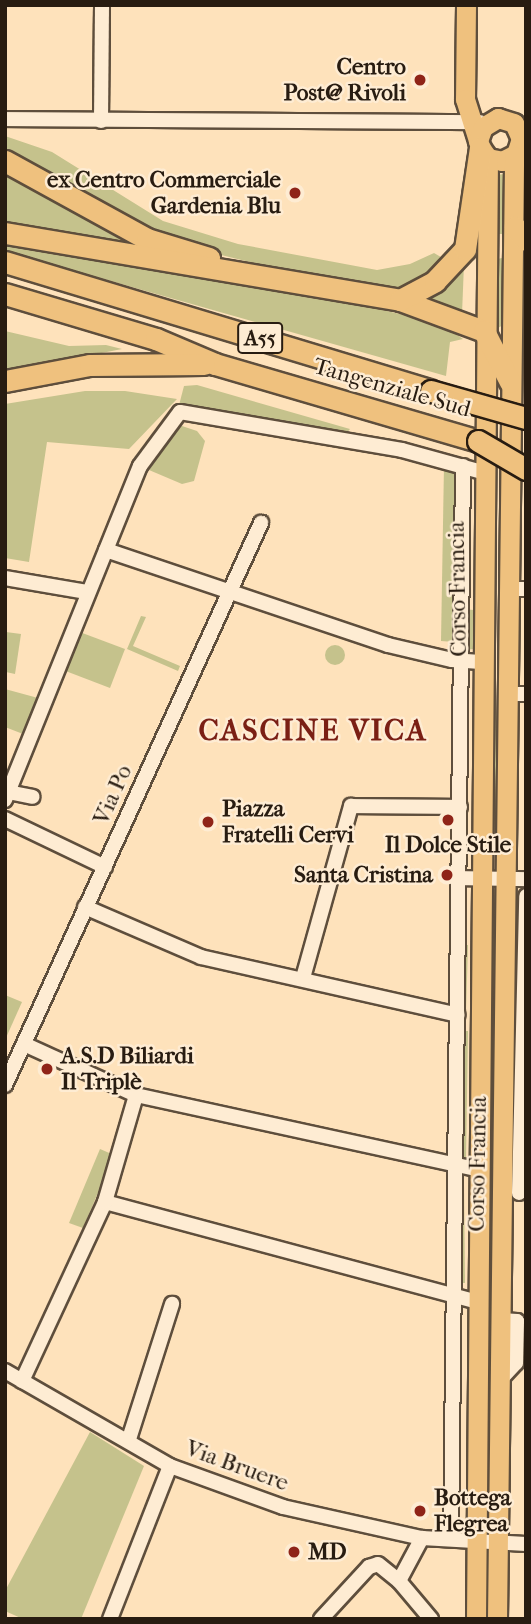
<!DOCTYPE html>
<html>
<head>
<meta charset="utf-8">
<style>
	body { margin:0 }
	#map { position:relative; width:531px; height:1624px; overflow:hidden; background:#fee2bb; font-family:"IM FELL French Canon",serif }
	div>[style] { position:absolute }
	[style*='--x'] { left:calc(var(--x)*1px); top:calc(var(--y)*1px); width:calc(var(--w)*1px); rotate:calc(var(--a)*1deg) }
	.green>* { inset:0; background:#c5c28c }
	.round { border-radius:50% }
	.roads { filter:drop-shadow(2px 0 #5e4e3c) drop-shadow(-2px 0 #5e4e3c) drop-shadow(0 2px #5e4e3c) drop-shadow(0 -2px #5e4e3c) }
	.minor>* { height:14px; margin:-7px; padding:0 7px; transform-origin:7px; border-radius:7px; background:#feecd3 }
	.major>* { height:19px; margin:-9.5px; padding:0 9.5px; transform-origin:9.5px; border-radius:9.5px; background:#efc17e }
	.highway>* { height:21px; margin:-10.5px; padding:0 10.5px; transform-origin:10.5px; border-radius:10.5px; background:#efc17e }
	.bridges { filter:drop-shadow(2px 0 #281c11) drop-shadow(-2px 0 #281c11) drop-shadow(0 2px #281c11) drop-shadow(0 -2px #281c11) }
	.highway-bridge>* { height:21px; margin:-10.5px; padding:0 10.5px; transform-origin:10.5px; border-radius:10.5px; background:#efc17e }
	.dots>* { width:19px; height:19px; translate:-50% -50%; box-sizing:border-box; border:4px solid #feecd3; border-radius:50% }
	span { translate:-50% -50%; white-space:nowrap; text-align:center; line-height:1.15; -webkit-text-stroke:5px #feecd3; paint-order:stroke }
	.shield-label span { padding:2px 5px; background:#feecd3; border:2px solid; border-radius:5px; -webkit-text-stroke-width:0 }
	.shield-label { font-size:21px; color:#281c11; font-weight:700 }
	.poi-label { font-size:23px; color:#281c11; font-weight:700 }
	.right { translate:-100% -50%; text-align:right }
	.left { translate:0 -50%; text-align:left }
	.street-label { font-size:23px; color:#281c11 }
	.district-label { font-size:30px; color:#7a1f14; font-weight:700; letter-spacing:2px }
	.frame { position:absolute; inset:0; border:7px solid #281c11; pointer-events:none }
</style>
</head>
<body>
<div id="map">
	<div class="green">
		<i style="clip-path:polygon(5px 136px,52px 152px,163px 221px,238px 244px,377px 270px,410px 264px,434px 253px,446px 260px,407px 288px,379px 293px,192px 248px,150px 232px,5px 154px)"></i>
		<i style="clip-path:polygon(5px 174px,20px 177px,134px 246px,5px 225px)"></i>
		<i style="clip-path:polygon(504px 174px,504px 234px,495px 234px,496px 175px)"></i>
		<i style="clip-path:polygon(5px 243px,338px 300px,440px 323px,463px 339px,450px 342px,446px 376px,5px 251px)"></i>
		<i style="clip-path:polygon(502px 258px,503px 325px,498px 328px,494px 322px,497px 259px)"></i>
		<i style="clip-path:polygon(464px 264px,462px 314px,427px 300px,428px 296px)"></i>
		<i style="clip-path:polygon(5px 331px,69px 346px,106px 345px,122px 349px,5px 372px)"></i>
		<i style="clip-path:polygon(197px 385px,350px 429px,344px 436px,178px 409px,184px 386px)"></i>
		<i style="clip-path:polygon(85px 391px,125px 391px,177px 399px,129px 449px,47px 442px,29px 562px,5px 558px,5px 404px)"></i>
		<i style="clip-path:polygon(179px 425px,197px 431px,205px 441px,194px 481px,182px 484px,149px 470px)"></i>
		<i style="clip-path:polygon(444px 465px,457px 467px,454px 642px,441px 641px)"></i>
		<i style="clip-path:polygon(494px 575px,496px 615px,496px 855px,491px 855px)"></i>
		<i style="clip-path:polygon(462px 609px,474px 610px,475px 649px,461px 650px)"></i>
		<i style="clip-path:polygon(141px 616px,146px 617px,133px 646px,180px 666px,178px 671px,127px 649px)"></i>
		<i style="clip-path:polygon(77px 631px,125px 649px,110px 688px,63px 670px)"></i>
		<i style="clip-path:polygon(6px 632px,21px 634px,15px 674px,6px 672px)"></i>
		<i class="round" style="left:325px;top:645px;width:20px;height:20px"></i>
		<i style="clip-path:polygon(5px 689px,38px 698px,23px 734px,5px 727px)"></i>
		<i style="clip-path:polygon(491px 902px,495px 902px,491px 1413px,489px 1517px,485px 1517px)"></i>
		<i style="clip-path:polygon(464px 945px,468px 945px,466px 1012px,463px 1010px)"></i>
		<i style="clip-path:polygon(5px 995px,22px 1002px,5px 1040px)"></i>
		<i style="clip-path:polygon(464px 1031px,468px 1031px,466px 1160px,461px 1161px)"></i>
		<i style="clip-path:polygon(100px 1149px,114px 1155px,83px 1228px,69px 1223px)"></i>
		<i style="clip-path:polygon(464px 1184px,465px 1283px,461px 1283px,463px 1187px)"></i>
		<i style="clip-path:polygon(90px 1432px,144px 1466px,81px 1619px,23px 1619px,5px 1611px,5px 1591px)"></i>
	</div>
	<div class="roads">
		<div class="minor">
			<i style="--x:5;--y:119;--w:475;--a:0.4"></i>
			<i style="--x:101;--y:121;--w:116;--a:-89.5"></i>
			<i style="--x:106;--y:550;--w:298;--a:18.6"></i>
			<i style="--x:388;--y:645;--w:66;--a:13.2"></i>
			<i style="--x:452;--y:660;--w:32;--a:4"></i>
			<i style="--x:5;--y:578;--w:83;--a:9.7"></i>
			<i style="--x:508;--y:589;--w:18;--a:0"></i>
			<i style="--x:509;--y:694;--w:17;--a:0"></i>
			<i style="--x:8;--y:792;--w:25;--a:11"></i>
			<i style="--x:5;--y:800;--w:360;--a:-68"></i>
			<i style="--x:140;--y:466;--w:67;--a:-53.5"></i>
			<i style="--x:180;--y:412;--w:225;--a:9.7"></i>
			<i style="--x:402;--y:450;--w:83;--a:15.4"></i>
			<i style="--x:5;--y:819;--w:111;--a:25.6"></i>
			<i style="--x:459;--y:878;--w:67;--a:0.9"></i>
			<i style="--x:85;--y:907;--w:126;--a:23.3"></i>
			<i style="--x:201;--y:957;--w:263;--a:12.7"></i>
			<i style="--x:303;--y:978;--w:179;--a:-74.4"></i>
			<i style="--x:351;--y:806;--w:109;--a:0.5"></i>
			<i style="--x:24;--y:1044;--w:123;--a:24.5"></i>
			<i style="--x:136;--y:1095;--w:351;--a:12.3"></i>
			<i style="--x:5;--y:1085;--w:618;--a:-65.51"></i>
			<i style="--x:519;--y:1193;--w:297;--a:-88.6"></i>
			<i style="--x:105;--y:1202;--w:386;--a:15"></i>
			<i style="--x:5;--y:1371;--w:190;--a:29.9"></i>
			<i style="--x:170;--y:1466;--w:120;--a:19.9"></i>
			<i style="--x:283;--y:1507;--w:142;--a:12.6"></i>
			<i style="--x:422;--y:1538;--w:104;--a:3.3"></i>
			<i style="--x:500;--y:1380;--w:23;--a:-47"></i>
			<i style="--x:516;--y:1363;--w:42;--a:-88.6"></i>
			<i style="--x:517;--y:1321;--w:16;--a:-176"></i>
			<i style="--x:22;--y:1381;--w:197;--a:-65.1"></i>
			<i style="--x:105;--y:1202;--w:111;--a:-73.8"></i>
			<i style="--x:129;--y:1439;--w:142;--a:-72.3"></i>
			<i style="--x:451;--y:1538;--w:1072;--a:-89.36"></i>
			<i style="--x:399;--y:1581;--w:49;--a:-61.9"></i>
			<i style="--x:110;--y:1619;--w:164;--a:-68.6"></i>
			<i style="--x:321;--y:1619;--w:71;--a:-47.3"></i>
			<i style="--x:369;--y:1567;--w:9;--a:-18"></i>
			<i style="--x:378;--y:1564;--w:27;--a:39"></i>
			<i style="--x:399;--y:1581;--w:50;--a:49.9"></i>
		</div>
		<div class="major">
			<i style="--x:466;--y:5;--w:94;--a:90.6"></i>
			<i style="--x:465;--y:99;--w:50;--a:72.6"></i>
			<i style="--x:480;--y:147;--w:14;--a:54"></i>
			<i style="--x:488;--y:158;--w:14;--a:12"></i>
			<i style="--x:502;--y:161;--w:16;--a:-27"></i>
			<i style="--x:516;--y:154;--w:16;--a:-72"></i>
			<i style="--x:521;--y:139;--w:17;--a:-114"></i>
			<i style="--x:514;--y:123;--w:17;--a:-163"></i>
			<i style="--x:498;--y:118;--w:17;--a:149"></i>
			<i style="--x:483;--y:127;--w:15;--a:110"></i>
			<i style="--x:476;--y:1619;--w:1461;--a:-89.53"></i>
			<i style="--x:497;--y:1619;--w:1463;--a:-89.33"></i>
		</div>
		<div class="highway">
			<i style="--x:5;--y:161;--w:162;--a:28.8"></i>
			<i style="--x:147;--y:239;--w:65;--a:17"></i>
			<i style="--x:515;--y:227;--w:17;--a:50"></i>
			<i style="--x:5;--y:233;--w:401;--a:9.6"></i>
			<i style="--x:400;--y:300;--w:90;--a:20.3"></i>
			<i style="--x:484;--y:331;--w:57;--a:63"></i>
			<i style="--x:5;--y:262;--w:445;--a:16.8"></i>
			<i style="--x:5;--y:294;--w:158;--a:16.6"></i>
			<i style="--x:156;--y:339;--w:64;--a:23"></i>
			<i style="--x:215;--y:364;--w:274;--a:16.3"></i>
			<i style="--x:400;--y:300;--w:40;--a:-28"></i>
			<i style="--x:435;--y:281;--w:44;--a:-46.8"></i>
			<i style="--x:465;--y:249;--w:102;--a:-81.6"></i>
			<i style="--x:5;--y:381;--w:86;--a:-10.7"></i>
			<i style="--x:90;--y:365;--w:114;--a:-0.5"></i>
		</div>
	</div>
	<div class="bridges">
		<div class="highway-bridge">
			<i style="--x:431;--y:391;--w:99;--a:15.9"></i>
			<i style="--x:478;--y:441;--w:56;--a:30.3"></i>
		</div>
	</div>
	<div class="dots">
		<i style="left:420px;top:80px;background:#8f2418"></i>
		<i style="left:295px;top:193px;background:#8f2418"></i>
		<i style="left:448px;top:820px;background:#8f2418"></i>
		<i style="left:208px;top:822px;background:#8f2418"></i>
		<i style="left:447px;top:875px;background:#8f2418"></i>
		<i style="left:47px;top:1069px;background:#8f2418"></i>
		<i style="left:420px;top:1511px;background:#8f2418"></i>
		<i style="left:294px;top:1552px;background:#8f2418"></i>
	</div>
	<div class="shield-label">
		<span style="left:260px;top:338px">A55</span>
	</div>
	<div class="poi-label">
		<span class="right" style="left:406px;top:80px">Centro<br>Post@ Rivoli</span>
		<span class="right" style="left:281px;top:193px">ex Centro Commerciale<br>Gardenia Blu</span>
		<span class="left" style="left:222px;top:822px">Piazza<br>Fratelli Cervi</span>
		<span style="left:448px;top:845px">Il Dolce Stile</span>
		<span class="right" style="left:433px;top:875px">Santa Cristina</span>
		<span class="left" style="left:61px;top:1069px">A.S.D Biliardi<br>Il Triplè</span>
		<span class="left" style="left:434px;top:1511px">Bottega<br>Flegrea</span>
		<span class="left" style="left:308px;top:1552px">MD</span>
	</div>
	<div class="street-label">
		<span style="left:392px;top:388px;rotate:16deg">Tangenziale Sud</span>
		<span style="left:458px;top:589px;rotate:-91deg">Corso Francia</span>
		<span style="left:113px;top:795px;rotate:-66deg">Via Po</span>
		<span style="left:478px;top:1164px;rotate:-89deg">Corso Francia</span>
		<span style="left:237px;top:1466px;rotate:20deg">Via Bruere</span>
	</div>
	<div class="district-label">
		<span style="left:313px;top:731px">CASCINE VICA</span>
	</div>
	<div class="frame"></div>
</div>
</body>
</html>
